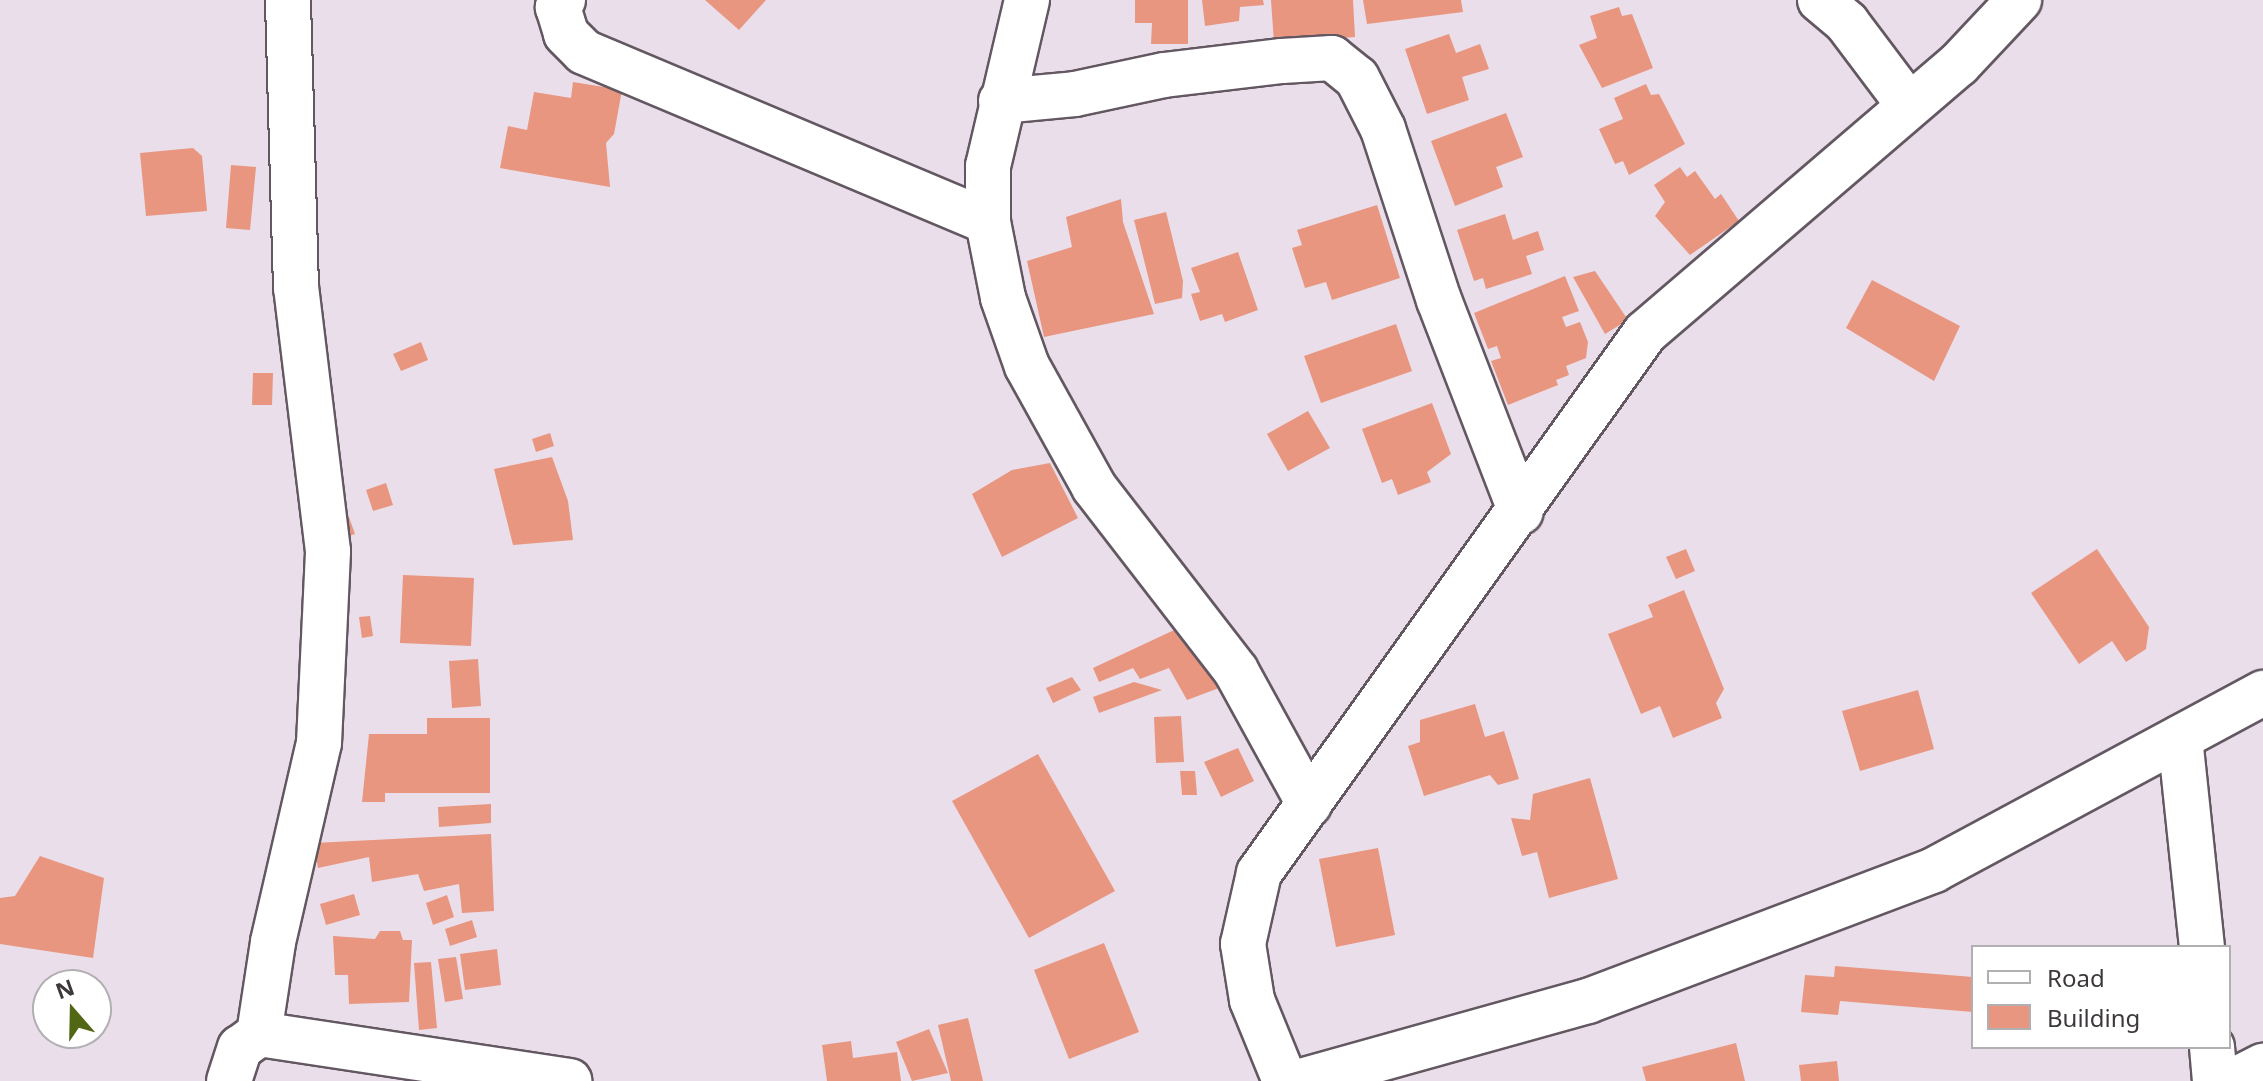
<!DOCTYPE html>
<html>
<head>
<meta charset="utf-8">
<style>
	body { margin:0 }
	#map { position:relative; width:2263px; height:1081px; overflow:hidden; background:#eadeea; font-family:"Noto Sans",sans-serif }
	div>[style] { position:absolute }
	[style*='--x'] { left:calc(var(--x)*1px); top:calc(var(--y)*1px); width:calc(var(--w)*1px); rotate:calc(var(--a)*1deg) }
	.building>* { inset:0; background:#e8967f }
	.roads { filter:drop-shadow(2px 0 #635862) drop-shadow(-2px 0 #635862) drop-shadow(0 2px #635862) drop-shadow(0 -2px #635862) }
	.minor>* { height:44px; margin:-22px; padding:0 22px; transform-origin:22px; border-radius:22px; background:#fff }
	span { translate:-50% -50%; white-space:nowrap; text-align:center; line-height:1.15; -webkit-text-stroke:7px #fff; paint-order:stroke }
	.legend { position:absolute; left:1971px; top:945px; width:260px; height:104px; box-sizing:border-box; background:#fff; border:2px solid #b1afb1; margin:0; padding:10px 14px; list-style:none; font-size:24px; color:#3c383c }
	.legend li { display:flex; align-items:center; gap:16px; height:40px }
	.legend b { width:40px; border:2px solid #b1afb1 }
	.north { position:absolute; left:32px; top:969px; width:80px; height:80px; box-sizing:border-box; background:#fff; border:2px solid #b1afb1; border-radius:50%; rotate:340deg; font-size:22px; font-weight:700; line-height:32px; text-align:center; color:#3c383c }
	.north::after { content:''; display:block; margin:auto; width:28px; height:36px; background:#526714; clip-path:polygon(50% 0,100% 100%,50% 72%,0 100%) }
</style>
</head>
<body>
<div id="map">
	<div class="building">
		<i style="clip-path:polygon(705px 0,766px 0,739px 30px)"></i>
		<i style="clip-path:polygon(1135px 0,1188px 0,1188px 44px,1151px 44px,1152px 23px,1135px 23px)"></i>
		<i style="clip-path:polygon(1202px 0,1263px 0,1264px 5px,1240px 7px,1239px 21px,1205px 26px)"></i>
		<i style="clip-path:polygon(1271px 0,1353px 0,1355px 37px,1274px 43px)"></i>
		<i style="clip-path:polygon(1363px 0,1461px 0,1463px 12px,1367px 24px)"></i>
		<i style="clip-path:polygon(1619px 7px,1622px 16px,1632px 14px,1653px 68px,1602px 88px,1579px 45px,1597px 38px,1590px 16px)"></i>
		<i style="clip-path:polygon(1449px 34px,1456px 53px,1480px 44px,1489px 69px,1462px 77px,1469px 100px,1427px 114px,1405px 49px)"></i>
		<i style="clip-path:polygon(573px 82px,622px 90px,614px 134px,606px 143px,610px 187px,500px 168px,508px 126px,527px 130px,534px 92px,571px 98px)"></i>
		<i style="clip-path:polygon(1646px 84px,1651px 95px,1659px 94px,1685px 144px,1629px 175px,1623px 161px,1615px 164px,1599px 129px,1623px 119px,1614px 98px)"></i>
		<i style="clip-path:polygon(1506px 113px,1523px 157px,1496px 167px,1503px 187px,1455px 206px,1431px 141px)"></i>
		<i style="clip-path:polygon(193px 148px,202px 156px,207px 211px,146px 216px,140px 153px)"></i>
		<i style="clip-path:polygon(231px 165px,256px 167px,250px 230px,226px 228px)"></i>
		<i style="clip-path:polygon(1680px 167px,1687px 177px,1695px 171px,1715px 199px,1721px 194px,1739px 221px,1690px 255px,1655px 216px,1665px 202px,1654px 185px)"></i>
		<i style="clip-path:polygon(1121px 199px,1123px 222px,1154px 314px,1044px 337px,1027px 261px,1072px 247px,1066px 217px)"></i>
		<i style="clip-path:polygon(1377px 205px,1400px 278px,1332px 300px,1326px 282px,1305px 288px,1292px 248px,1302px 245px,1297px 230px)"></i>
		<i style="clip-path:polygon(1166px 212px,1183px 281px,1182px 298px,1155px 304px,1134px 220px)"></i>
		<i style="clip-path:polygon(1505px 214px,1513px 240px,1538px 231px,1544px 250px,1526px 256px,1532px 274px,1486px 289px,1483px 278px,1474px 281px,1457px 230px)"></i>
		<i style="clip-path:polygon(1238px 252px,1258px 310px,1225px 322px,1222px 314px,1200px 321px,1191px 294px,1200px 292px,1191px 268px)"></i>
		<i style="clip-path:polygon(1595px 271px,1628px 320px,1605px 334px,1573px 277px)"></i>
		<i style="clip-path:polygon(1565px 276px,1579px 311px,1562px 317px,1566px 327px,1580px 322px,1588px 342px,1586px 358px,1566px 366px,1569px 375px,1556px 380px,1558px 385px,1508px 405px,1491px 361px,1501px 358px,1497px 346px,1488px 349px,1474px 313px)"></i>
		<i style="clip-path:polygon(1872px 280px,1960px 326px,1934px 381px,1846px 328px)"></i>
		<i style="clip-path:polygon(1396px 324px,1412px 371px,1321px 403px,1304px 356px)"></i>
		<i style="clip-path:polygon(421px 342px,428px 360px,401px 371px,393px 354px)"></i>
		<i style="clip-path:polygon(253px 373px,273px 373px,272px 405px,252px 405px)"></i>
		<i style="clip-path:polygon(1432px 403px,1451px 454px,1427px 472px,1431px 482px,1398px 495px,1392px 479px,1382px 483px,1362px 429px)"></i>
		<i style="clip-path:polygon(1308px 411px,1330px 448px,1288px 471px,1267px 434px)"></i>
		<i style="clip-path:polygon(550px 433px,554px 446px,536px 452px,532px 439px)"></i>
		<i style="clip-path:polygon(552px 457px,568px 501px,573px 540px,513px 545px,494px 469px)"></i>
		<i style="clip-path:polygon(1050px 463px,1078px 518px,1002px 557px,972px 494px,1012px 470px)"></i>
		<i style="clip-path:polygon(386px 483px,393px 505px,373px 511px,366px 490px)"></i>
		<i style="clip-path:polygon(346px 509px,355px 534px,339px 539px,331px 515px)"></i>
		<i style="clip-path:polygon(1686px 549px,1695px 571px,1676px 579px,1666px 557px)"></i>
		<i style="clip-path:polygon(2097px 549px,2149px 627px,2146px 649px,2126px 662px,2112px 641px,2079px 664px,2031px 593px)"></i>
		<i style="clip-path:polygon(403px 575px,474px 578px,471px 646px,400px 643px)"></i>
		<i style="clip-path:polygon(1684px 590px,1724px 689px,1716px 703px,1722px 718px,1673px 738px,1660px 706px,1641px 714px,1608px 634px,1653px 617px,1648px 605px)"></i>
		<i style="clip-path:polygon(370px 616px,373px 636px,362px 638px,359px 617px)"></i>
		<i style="clip-path:polygon(1187px 624px,1227px 685px,1187px 700px,1169px 668px,1140px 679px,1133px 668px,1099px 682px,1093px 668px)"></i>
		<i style="clip-path:polygon(478px 659px,481px 706px,452px 708px,449px 661px)"></i>
		<i style="clip-path:polygon(1072px 677px,1081px 690px,1053px 703px,1046px 688px)"></i>
		<i style="clip-path:polygon(1134px 682px,1162px 690px,1099px 713px,1093px 697px)"></i>
		<i style="clip-path:polygon(1918px 690px,1934px 749px,1860px 771px,1842px 711px)"></i>
		<i style="clip-path:polygon(1475px 704px,1485px 737px,1504px 731px,1519px 779px,1498px 785px,1490px 775px,1424px 796px,1408px 746px,1420px 742px,1420px 720px)"></i>
		<i style="clip-path:polygon(1181px 716px,1184px 762px,1156px 763px,1154px 717px)"></i>
		<i style="clip-path:polygon(427px 718px,490px 718px,490px 793px,385px 793px,385px 802px,362px 802px,369px 734px,427px 734px)"></i>
		<i style="clip-path:polygon(1238px 748px,1254px 781px,1221px 797px,1204px 762px)"></i>
		<i style="clip-path:polygon(1038px 754px,1115px 891px,1029px 938px,952px 801px)"></i>
		<i style="clip-path:polygon(1180px 771px,1195px 771px,1197px 795px,1182px 795px)"></i>
		<i style="clip-path:polygon(1590px 778px,1618px 879px,1549px 898px,1537px 852px,1522px 856px,1511px 818px,1530px 820px,1533px 794px)"></i>
		<i style="clip-path:polygon(491px 804px,491px 823px,439px 827px,438px 807px)"></i>
		<i style="clip-path:polygon(491px 834px,494px 911px,462px 913px,459px 884px,424px 891px,418px 874px,372px 882px,369px 857px,318px 868px,314px 843px)"></i>
		<i style="clip-path:polygon(1378px 848px,1395px 935px,1336px 947px,1319px 859px)"></i>
		<i style="clip-path:polygon(40px 856px,104px 878px,93px 958px,0 944px,0 898px,15px 896px)"></i>
		<i style="clip-path:polygon(354px 894px,360px 915px,326px 925px,320px 904px)"></i>
		<i style="clip-path:polygon(447px 895px,454px 917px,433px 925px,426px 903px)"></i>
		<i style="clip-path:polygon(472px 920px,477px 937px,450px 946px,445px 929px)"></i>
		<i style="clip-path:polygon(380px 931px,400px 931px,403px 940px,412px 940px,409px 1002px,349px 1004px,348px 975px,335px 975px,333px 936px,375px 939px)"></i>
		<i style="clip-path:polygon(1104px 943px,1139px 1032px,1069px 1059px,1034px 970px)"></i>
		<i style="clip-path:polygon(497px 949px,501px 985px,465px 990px,460px 954px)"></i>
		<i style="clip-path:polygon(456px 957px,463px 999px,445px 1002px,438px 959px)"></i>
		<i style="clip-path:polygon(431px 962px,437px 1028px,419px 1030px,414px 963px)"></i>
		<i style="clip-path:polygon(1835px 966px,1973px 977px,1973px 1012px,1840px 1001px,1838px 1015px,1801px 1012px,1805px 975px,1834px 977px)"></i>
		<i style="clip-path:polygon(968px 1018px,983px 1081px,951px 1081px,938px 1025px)"></i>
		<i style="clip-path:polygon(929px 1029px,948px 1073px,912px 1081px,896px 1042px)"></i>
		<i style="clip-path:polygon(851px 1041px,853px 1058px,897px 1052px,901px 1081px,827px 1081px,822px 1045px)"></i>
		<i style="clip-path:polygon(1736px 1043px,1745px 1081px,1646px 1081px,1642px 1067px)"></i>
		<i style="clip-path:polygon(1837px 1061px,1839px 1081px,1801px 1081px,1799px 1065px)"></i>
	</div>
	<div class="roads">
		<div class="minor">
			<i style="--x:563;--y:0;--w:9;--a:126"></i>
			<i style="--x:558;--y:7;--w:28;--a:73"></i>
			<i style="--x:566;--y:34;--w:25;--a:45"></i>
			<i style="--x:584;--y:52;--w:438;--a:22.8"></i>
			<i style="--x:1027;--y:0;--w:171;--a:103.2"></i>
			<i style="--x:988;--y:166;--w:56;--a:90"></i>
			<i style="--x:988;--y:222;--w:77;--a:78.8"></i>
			<i style="--x:1003;--y:298;--w:72;--a:70.6"></i>
			<i style="--x:1027;--y:366;--w:138;--a:61"></i>
			<i style="--x:1094;--y:487;--w:232;--a:52.3"></i>
			<i style="--x:1236;--y:671;--w:152;--a:61.2"></i>
			<i style="--x:1820;--y:0;--w:35;--a:40"></i>
			<i style="--x:1847;--y:23;--w:101;--a:53"></i>
			<i style="--x:1001;--y:101;--w:74;--a:-5.4"></i>
			<i style="--x:1075;--y:94;--w:91;--a:-12.1"></i>
			<i style="--x:1164;--y:75;--w:119;--a:-6.8"></i>
			<i style="--x:1282;--y:61;--w:50;--a:-3.4"></i>
			<i style="--x:1332;--y:58;--w:32;--a:39"></i>
			<i style="--x:1357;--y:78;--w:57;--a:63"></i>
			<i style="--x:1383;--y:129;--w:180;--a:71.9"></i>
			<i style="--x:1439;--y:300;--w:227;--a:68.9"></i>
			<i style="--x:2180;--y:738;--w:210;--a:84"></i>
			<i style="--x:259;--y:1034;--w:93;--a:-81.3"></i>
			<i style="--x:273;--y:942;--w:204;--a:-77"></i>
			<i style="--x:319;--y:743;--w:192;--a:-87.3"></i>
			<i style="--x:328;--y:551;--w:265;--a:-96.9"></i>
			<i style="--x:296;--y:288;--w:288;--a:-91.6"></i>
			<i style="--x:2212;--y:1047;--w:34;--a:85"></i>
			<i style="--x:229;--y:1081;--w:35;--a:-72"></i>
			<i style="--x:240;--y:1048;--w:24;--a:-36"></i>
			<i style="--x:259;--y:1034;--w:314;--a:8.6"></i>
			<i style="--x:1285;--y:1081;--w:87;--a:-112.2"></i>
			<i style="--x:1252;--y:1000;--w:57;--a:-99.1"></i>
			<i style="--x:1243;--y:944;--w:73;--a:-77.3"></i>
			<i style="--x:1259;--y:873;--w:664;--a:-54.44"></i>
			<i style="--x:1645;--y:333;--w:413;--a:-40.6"></i>
			<i style="--x:1959;--y:64;--w:88;--a:-46.8"></i>
			<i style="--x:1301;--y:1081;--w:298;--a:-15.6"></i>
			<i style="--x:1588;--y:1001;--w:370;--a:-20.7"></i>
			<i style="--x:1934;--y:870;--w:374;--a:-28.3"></i>
			<i style="--x:2233;--y:1081;--w:34;--a:-27"></i>
		</div>
	</div>
	<ul class="legend">
	<li><b style="height:10px;background:#fff"></b>Road</li>
	<li><b style="height:22px;background:#e8967f"></b>Building</li>
	</ul>
	<div class="north">N</div>
</div>
</body>
</html>
